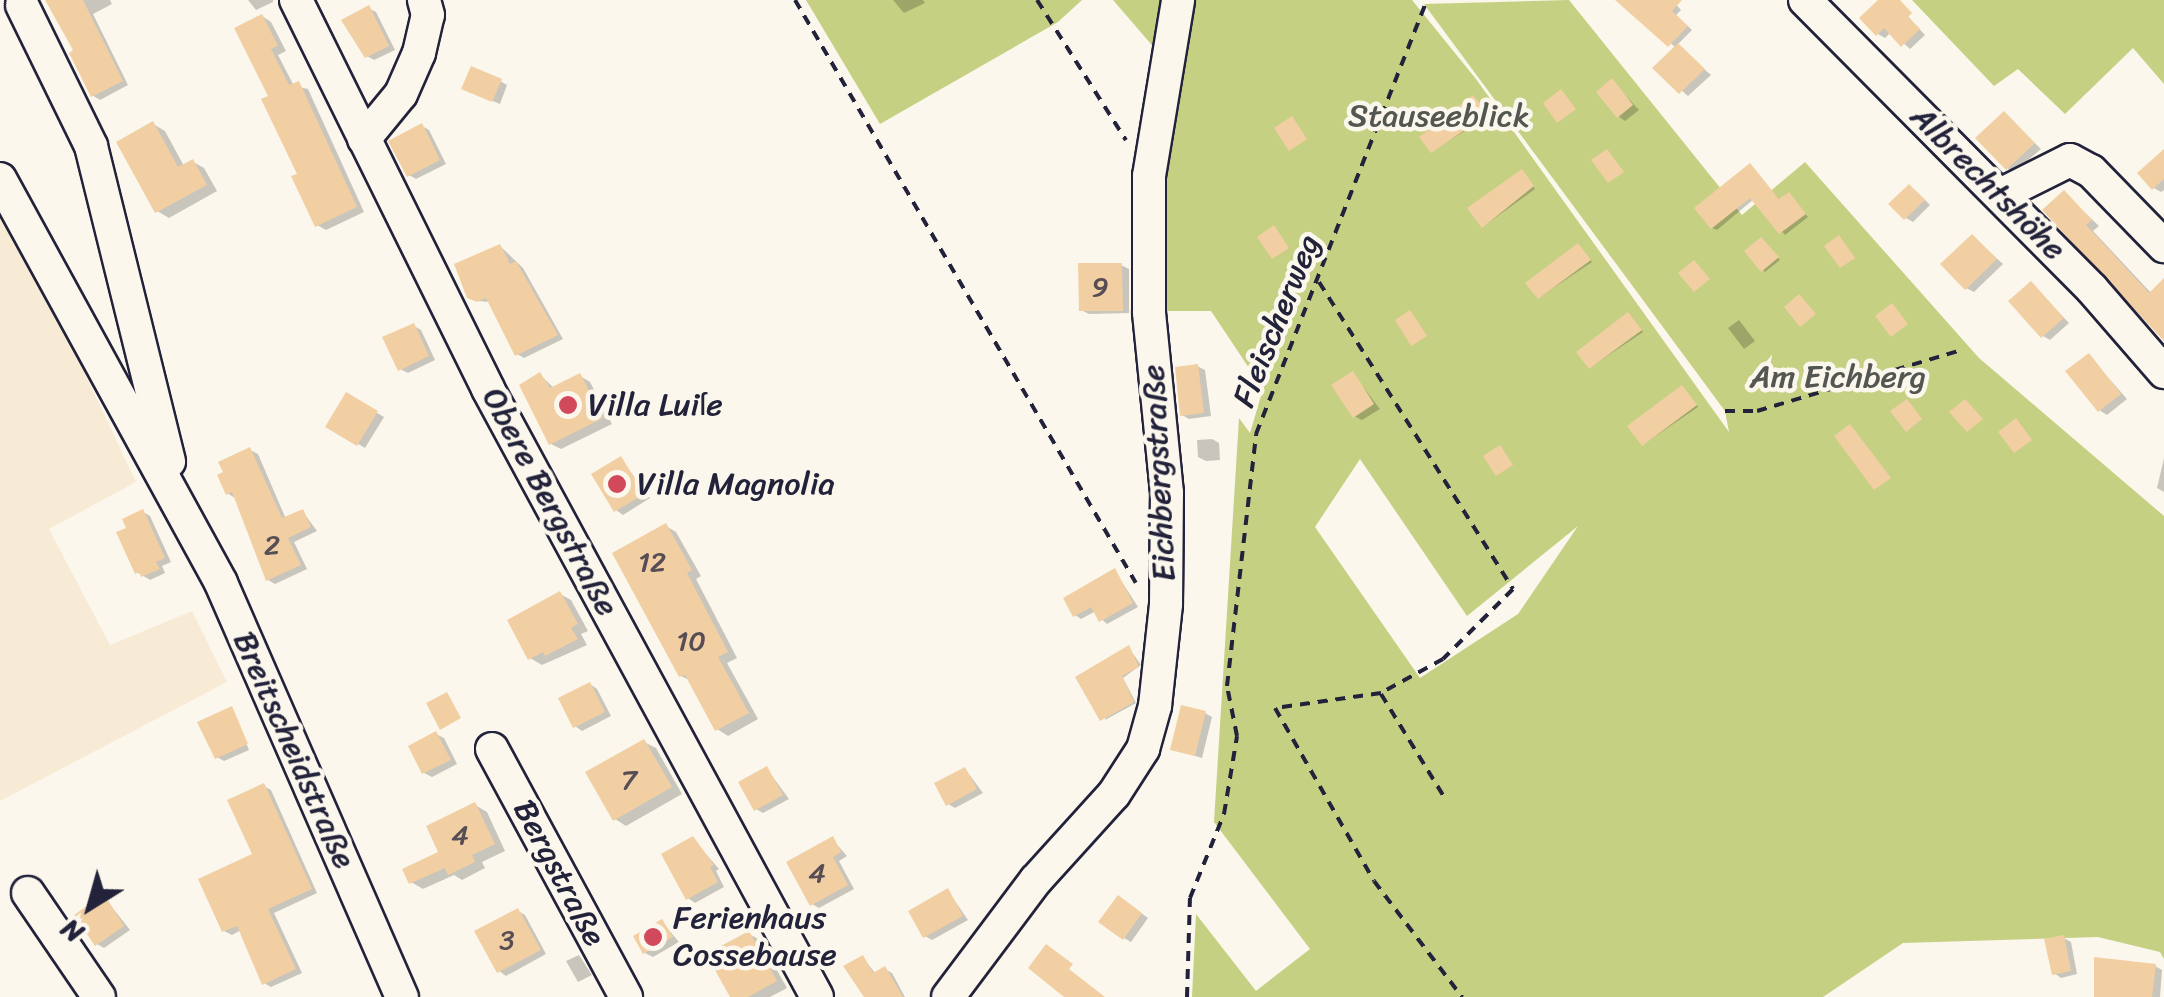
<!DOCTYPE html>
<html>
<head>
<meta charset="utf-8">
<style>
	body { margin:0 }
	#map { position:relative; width:2164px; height:997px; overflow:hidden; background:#fbf7ec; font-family:Sriracha,sans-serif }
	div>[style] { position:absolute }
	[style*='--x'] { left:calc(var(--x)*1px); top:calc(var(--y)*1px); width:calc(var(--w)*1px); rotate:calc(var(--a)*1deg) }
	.built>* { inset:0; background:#f8ebd6 }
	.green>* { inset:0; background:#c5d083 }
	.shadow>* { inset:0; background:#0003 }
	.building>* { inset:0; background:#f2cfa3 }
	.path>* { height:4px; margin-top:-2px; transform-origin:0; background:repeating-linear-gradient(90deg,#22223b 0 10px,transparent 0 18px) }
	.roads { filter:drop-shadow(2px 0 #22223b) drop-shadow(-2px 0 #22223b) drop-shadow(0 2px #22223b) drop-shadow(0 -2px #22223b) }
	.minor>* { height:32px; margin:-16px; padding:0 16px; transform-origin:16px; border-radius:16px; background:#fbf7ec }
	.dots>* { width:28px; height:28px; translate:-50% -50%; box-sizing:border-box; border:5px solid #fbf7ec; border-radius:50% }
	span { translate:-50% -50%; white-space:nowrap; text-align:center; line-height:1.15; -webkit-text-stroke:9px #fbf7ec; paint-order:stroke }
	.number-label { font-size:28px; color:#564d55 }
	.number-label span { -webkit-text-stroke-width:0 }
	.park-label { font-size:32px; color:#535651 }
	.street-label { font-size:32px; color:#22223b }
	.poi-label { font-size:32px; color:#22223b }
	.left { translate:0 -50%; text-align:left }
	.north { position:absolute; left:40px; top:857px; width:100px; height:100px; -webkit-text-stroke:8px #fbf7ec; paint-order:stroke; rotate:217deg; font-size:28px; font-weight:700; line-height:40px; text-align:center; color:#22223b }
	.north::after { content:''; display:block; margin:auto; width:35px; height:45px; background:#22223b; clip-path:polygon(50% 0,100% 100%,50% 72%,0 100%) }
</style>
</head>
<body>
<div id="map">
	<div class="built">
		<i style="clip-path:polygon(0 194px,136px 482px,49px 529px,110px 645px,192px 611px,227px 682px,0 801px)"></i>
	</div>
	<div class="green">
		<i style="clip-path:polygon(806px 0,1082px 0,1058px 22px,880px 124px)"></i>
		<i style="clip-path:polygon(1113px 0,1164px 0,1157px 51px)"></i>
		<i style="clip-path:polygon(evenodd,1190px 0,1412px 0,1476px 79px,1729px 432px,1725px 411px,1424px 4px,1569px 0,1742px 215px,1805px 162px,1979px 358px,2164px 516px,2164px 959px,2160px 952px,2098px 937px,1903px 943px,1823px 997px,1192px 997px,1196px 914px,1256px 991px,1310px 949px,1214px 822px,1239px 418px,1250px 433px,1263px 389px,1211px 311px,1162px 311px,1158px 185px,1190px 0,1360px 459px,1467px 616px,1578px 526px,1518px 614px,1420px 678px,1315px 527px,1360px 459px)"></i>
		<i style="clip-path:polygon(1912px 0,2164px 0,2164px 84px,2133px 48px,2065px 114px,2018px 69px,1994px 86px)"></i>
	</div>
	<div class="shadow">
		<i style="clip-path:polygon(48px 0,110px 0,112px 4px,93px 14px,128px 85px,100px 100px,92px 95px,77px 52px)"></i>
		<i style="clip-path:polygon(248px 0,273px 0,273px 2px,256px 10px)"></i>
		<i style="clip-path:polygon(893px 0,923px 0,925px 3px,904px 13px)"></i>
		<i style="clip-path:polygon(1622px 0,1672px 0,1681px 10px,1676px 15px,1692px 30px,1677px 45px,1711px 75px,1688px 96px,1656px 68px,1676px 48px)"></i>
		<i style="clip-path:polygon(1882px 0,1893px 0,1925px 35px,1910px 49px,1891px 32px,1885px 38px,1878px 34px)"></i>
		<i style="clip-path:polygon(368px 8px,376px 12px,395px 50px,374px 60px,367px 56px)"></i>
		<i style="clip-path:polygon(262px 16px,271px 22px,286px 51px,278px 55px,294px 86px,308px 89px,364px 212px,326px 230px,317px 225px,271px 97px)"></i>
		<i style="clip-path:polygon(500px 81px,507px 85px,500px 104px,471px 92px)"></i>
		<i style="clip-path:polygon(1612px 81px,1639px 110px,1625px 121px,1618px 116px)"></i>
		<i style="clip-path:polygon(1476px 100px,1489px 116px,1432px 151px)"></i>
		<i style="clip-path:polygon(2004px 114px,2041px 149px,2014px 172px,2007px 168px)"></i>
		<i style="clip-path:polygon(153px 124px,165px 131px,184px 166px,193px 162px,204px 168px,217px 191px,169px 218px,157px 211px)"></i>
		<i style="clip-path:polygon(422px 126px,429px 130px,446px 164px,416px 179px,409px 175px)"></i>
		<i style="clip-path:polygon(2164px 160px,2164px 190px,2161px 192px,2154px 188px)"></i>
		<i style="clip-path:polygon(1750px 166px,1781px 201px,1789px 195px,1808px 217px,1785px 235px,1754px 199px,1717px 230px,1712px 228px)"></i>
		<i style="clip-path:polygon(1525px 174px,1535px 189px,1484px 226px)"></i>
		<i style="clip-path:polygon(1916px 191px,1930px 205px,1913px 222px,1906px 218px)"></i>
		<i style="clip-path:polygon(2064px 193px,2099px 226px,2093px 231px,2152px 294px,2164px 332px,2046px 211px)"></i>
		<i style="clip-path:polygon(1973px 237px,2003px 264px,1974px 292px,1966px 288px)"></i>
		<i style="clip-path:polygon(1764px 241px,1780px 260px,1765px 272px,1763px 270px)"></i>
		<i style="clip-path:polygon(500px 246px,523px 268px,563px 339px,524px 358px,517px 354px,491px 302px,477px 301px)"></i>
		<i style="clip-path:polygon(1581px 248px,1592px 262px,1540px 297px)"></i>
		<i style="clip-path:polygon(1121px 265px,1129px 269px,1129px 313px,1089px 314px,1081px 310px)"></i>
		<i style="clip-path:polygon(2031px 284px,2069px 323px,2050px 340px,2043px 336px)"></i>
		<i style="clip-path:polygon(1631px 316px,1643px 332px,1591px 367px)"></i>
		<i style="clip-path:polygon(1739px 320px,1755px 341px,1744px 349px,1728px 328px)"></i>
		<i style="clip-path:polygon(414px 326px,421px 330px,435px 360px,408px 373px,400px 369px)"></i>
		<i style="clip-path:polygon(2089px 356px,2127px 399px,2107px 415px,2099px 410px)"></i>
		<i style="clip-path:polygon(1197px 366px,1205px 370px,1211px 416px,1189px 419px,1182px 415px)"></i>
		<i style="clip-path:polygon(1353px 374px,1380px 409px,1362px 420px,1354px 416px)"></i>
		<i style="clip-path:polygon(540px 375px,555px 389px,580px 376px,590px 382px,612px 424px,561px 449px,551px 444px)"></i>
		<i style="clip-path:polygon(1684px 389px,1698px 407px,1644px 444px)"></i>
		<i style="clip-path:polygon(347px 395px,384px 417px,365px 448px,328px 426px)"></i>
		<i style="clip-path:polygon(1212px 439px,1219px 443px,1220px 460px,1206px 461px,1198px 457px,1197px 440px)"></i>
		<i style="clip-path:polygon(250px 450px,258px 454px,286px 519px,303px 512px,317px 531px,294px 542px,307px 569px,275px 584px,268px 580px,235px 498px,227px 493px)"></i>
		<i style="clip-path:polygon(2164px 458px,2164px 492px,2157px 488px)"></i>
		<i style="clip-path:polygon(621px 459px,650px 498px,623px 515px,616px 510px)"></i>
		<i style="clip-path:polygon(143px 512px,150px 516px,171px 562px,162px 566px,165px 573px,150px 580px,137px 572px,129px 529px)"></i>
		<i style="clip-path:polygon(666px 526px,676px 532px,701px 576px,696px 579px,737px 658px,727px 663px,758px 719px,728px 736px,717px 729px,691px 681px,681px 676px)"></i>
		<i style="clip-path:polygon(1115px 571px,1138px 607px,1107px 624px,1094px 612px,1081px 619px,1075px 615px)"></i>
		<i style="clip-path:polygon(560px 594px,571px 600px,588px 631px,581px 634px,587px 645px,542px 665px,530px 658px)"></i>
		<i style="clip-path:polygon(1129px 648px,1141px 665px,1123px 678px,1136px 703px,1105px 720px)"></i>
		<i style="clip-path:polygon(590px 684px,597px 689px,611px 716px,582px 731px,575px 726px)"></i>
		<i style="clip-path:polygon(231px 709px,249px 750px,224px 761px,217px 757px)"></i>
		<i style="clip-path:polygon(1205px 713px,1212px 717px,1202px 758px,1173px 749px)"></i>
		<i style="clip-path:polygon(436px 734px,444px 738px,457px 764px,432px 777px,424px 773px)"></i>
		<i style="clip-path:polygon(644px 742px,656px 748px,682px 794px,626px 826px,615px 819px)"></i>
		<i style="clip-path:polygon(767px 769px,789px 799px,763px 813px,756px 809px)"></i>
		<i style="clip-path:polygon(965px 769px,983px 793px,955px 808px,948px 804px)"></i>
		<i style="clip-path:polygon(264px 786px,271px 790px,317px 893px,274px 913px,302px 973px,271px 987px,264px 983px,241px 930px,232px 935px,224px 931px,255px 855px)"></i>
		<i style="clip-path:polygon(475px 805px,487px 812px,505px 851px,482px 862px,485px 868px,462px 880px,454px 875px,423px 889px,411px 882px,441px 853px)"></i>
		<i style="clip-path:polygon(693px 839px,719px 869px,716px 871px,724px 887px,695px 903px,688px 898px)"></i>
		<i style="clip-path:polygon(832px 839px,847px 856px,839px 861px,854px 889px,819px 908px,812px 904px)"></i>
		<i style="clip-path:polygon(948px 891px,968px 920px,932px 940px,925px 936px)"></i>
		<i style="clip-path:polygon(104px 897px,130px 930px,104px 948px,97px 944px)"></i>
		<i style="clip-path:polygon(1126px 902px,1148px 918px,1131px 942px,1124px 938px)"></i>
		<i style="clip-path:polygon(518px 911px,525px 915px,546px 954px,506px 976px,499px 971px)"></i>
		<i style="clip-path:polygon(662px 922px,679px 942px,653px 957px,645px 953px)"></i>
		<i style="clip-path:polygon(749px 934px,760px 940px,787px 988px,770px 997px,732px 997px)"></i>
		<i style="clip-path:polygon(2064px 938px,2071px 942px,2077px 974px,2061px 978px,2054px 973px)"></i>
		<i style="clip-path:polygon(579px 955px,592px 975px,578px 982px,566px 961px)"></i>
		<i style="clip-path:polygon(863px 958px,876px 974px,885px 969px,892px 973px,905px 997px,866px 997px)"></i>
		<i style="clip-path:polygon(2155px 966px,2162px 970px,2160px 997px,2097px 997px)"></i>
	</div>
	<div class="building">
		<i style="clip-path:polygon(45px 0,83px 0,123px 81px,91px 97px,69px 53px,73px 50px)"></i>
		<i style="clip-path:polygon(1615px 0,1682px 0,1672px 11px,1688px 26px,1668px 47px)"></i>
		<i style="clip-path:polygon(1878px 0,1900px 0,1912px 13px,1908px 17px,1920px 29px,1901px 47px,1884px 28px,1876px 36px,1859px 18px)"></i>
		<i style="clip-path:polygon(369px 5px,389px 46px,365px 58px,341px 20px)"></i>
		<i style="clip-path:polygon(262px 14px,278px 46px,271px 49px,289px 85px,299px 81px,357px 207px,315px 227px,291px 176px,297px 174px,261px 99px,268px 96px,234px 28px)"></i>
		<i style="clip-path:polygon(1678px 43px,1705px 69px,1679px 94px,1652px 68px)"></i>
		<i style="clip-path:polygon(471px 66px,502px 79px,492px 102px,461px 89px)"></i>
		<i style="clip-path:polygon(1612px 78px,1633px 105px,1617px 118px,1596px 92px)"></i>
		<i style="clip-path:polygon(1561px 89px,1576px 109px,1557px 123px,1543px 103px)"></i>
		<i style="clip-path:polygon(1473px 95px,1488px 114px,1431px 153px,1419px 137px)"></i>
		<i style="clip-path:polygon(2004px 111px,2035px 143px,2006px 170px,1975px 138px)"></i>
		<i style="clip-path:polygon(1292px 116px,1307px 139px,1289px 151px,1274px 128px)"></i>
		<i style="clip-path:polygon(153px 121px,178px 167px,193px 159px,207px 185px,155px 213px,116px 142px)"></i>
		<i style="clip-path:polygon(422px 123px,440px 160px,407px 177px,388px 141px)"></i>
		<i style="clip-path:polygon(1607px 149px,1624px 172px,1608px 183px,1591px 160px)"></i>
		<i style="clip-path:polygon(2164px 149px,2164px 179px,2152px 190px,2137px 173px)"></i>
		<i style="clip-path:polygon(1750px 163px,1779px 199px,1789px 192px,1806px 214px,1779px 234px,1750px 198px,1711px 229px,1694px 208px)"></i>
		<i style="clip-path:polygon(1522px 169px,1534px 186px,1482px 228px,1467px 208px)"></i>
		<i style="clip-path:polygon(1909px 184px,1925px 200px,1904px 220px,1888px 204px)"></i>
		<i style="clip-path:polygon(2064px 190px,2092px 220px,2086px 225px,2149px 293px,2164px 278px,2164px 341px,2042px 210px)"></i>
		<i style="clip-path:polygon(1274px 225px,1289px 248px,1272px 259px,1257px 237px)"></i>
		<i style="clip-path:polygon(1972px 234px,1997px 259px,1965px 290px,1940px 264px)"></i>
		<i style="clip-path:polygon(1839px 235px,1855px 258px,1840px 268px,1824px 246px)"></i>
		<i style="clip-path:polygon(1761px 237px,1779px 257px,1761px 272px,1744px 251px)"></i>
		<i style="clip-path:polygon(1578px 243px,1591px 260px,1538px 299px,1525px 283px)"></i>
		<i style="clip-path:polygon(500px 244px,510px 264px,516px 261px,558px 335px,515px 356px,486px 298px,477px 302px,467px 298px,454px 264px)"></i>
		<i style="clip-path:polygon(1694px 260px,1710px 279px,1694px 292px,1678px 273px)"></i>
		<i style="clip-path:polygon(1078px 263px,1122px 263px,1123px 311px,1079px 311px)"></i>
		<i style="clip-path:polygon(2031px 281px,2064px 318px,2041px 338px,2008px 301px)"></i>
		<i style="clip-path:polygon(1799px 294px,1816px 314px,1800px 327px,1784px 307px)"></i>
		<i style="clip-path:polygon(1892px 303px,1908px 324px,1891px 337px,1875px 316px)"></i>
		<i style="clip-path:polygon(1410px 310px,1427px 336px,1411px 346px,1395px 320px)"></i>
		<i style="clip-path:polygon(1628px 312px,1642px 330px,1589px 369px,1576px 352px)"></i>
		<i style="clip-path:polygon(414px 323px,429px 356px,398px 371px,382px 337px)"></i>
		<i style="clip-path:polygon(2089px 353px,2121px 394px,2098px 412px,2065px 371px)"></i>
		<i style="clip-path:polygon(1198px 364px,1204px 413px,1180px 416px,1175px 367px)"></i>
		<i style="clip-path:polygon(1353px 371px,1374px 404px,1353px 418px,1331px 385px)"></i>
		<i style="clip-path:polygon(540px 372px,550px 388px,580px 373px,603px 418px,549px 445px,519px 385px)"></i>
		<i style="clip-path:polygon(1682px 385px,1697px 405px,1642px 446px,1627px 426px)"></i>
		<i style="clip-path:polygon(346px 392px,378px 411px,357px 446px,325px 427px)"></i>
		<i style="clip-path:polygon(1907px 399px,1922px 419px,1906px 432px,1890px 411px)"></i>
		<i style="clip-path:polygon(1965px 399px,1983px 419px,1967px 432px,1949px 412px)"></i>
		<i style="clip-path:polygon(2016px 418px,2032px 440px,2014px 453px,1998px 432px)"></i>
		<i style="clip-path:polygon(1850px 424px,1891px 478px,1874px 490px,1834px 436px)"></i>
		<i style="clip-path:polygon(1500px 445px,1513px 465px,1496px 476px,1483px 456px)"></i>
		<i style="clip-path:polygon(250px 447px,282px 518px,303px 509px,311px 527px,288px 538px,301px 565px,266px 581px,232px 492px,226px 495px,217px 475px,223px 472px,218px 462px)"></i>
		<i style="clip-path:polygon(621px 456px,644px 494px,614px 512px,591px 474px)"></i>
		<i style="clip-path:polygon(143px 509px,165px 558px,156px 562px,160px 569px,141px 577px,139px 572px,135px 574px,116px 532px,126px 528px,122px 519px)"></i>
		<i style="clip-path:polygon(666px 523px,692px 570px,687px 573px,728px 652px,718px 657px,749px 713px,715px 731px,685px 675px,679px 677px,612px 553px)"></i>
		<i style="clip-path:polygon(1115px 568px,1133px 603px,1099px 622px,1091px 607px,1073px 617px,1063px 598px)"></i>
		<i style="clip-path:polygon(560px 591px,578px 624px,571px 628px,578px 639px,545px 656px,543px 652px,528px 660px,507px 620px)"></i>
		<i style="clip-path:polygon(1129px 645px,1139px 667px,1122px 676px,1134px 702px,1100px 721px,1075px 677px)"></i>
		<i style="clip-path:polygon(590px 682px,605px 712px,573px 728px,558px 698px)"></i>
		<i style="clip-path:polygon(447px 692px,461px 718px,440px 730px,426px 703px)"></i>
		<i style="clip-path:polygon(1181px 705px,1206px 711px,1195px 756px,1170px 750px)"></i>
		<i style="clip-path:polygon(232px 706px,248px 744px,215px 759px,197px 722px)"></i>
		<i style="clip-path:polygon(436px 731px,451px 760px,422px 774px,408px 746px)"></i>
		<i style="clip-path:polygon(644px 739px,672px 787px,613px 821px,585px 772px)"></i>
		<i style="clip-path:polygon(767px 766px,783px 795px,754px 811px,738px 782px)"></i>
		<i style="clip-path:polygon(965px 767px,977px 789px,946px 806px,934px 783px)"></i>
		<i style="clip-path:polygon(264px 783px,312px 889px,268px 909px,296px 969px,262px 985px,237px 926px,222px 932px,198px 879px,252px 854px,227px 800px)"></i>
		<i style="clip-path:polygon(475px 802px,495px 844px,472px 855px,475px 862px,448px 875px,445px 868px,409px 884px,402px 869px,438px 852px,426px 826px)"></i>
		<i style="clip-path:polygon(693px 836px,714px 865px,710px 867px,718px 882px,686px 900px,661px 854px)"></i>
		<i style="clip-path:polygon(833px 836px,841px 852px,833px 857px,848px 885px,810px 906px,786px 862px)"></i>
		<i style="clip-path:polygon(948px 888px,963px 916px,923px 938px,908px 911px)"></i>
		<i style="clip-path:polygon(104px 894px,124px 926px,95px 946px,74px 915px)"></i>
		<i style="clip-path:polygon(1118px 895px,1142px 913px,1123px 940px,1098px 922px)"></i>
		<i style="clip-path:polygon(518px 908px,541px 950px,497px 973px,474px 931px)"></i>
		<i style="clip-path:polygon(662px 919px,673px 937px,643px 954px,633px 936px)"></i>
		<i style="clip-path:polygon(749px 931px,777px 981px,748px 997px,730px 997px,706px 954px)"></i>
		<i style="clip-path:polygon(2064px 935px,2071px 971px,2052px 975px,2044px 939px)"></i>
		<i style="clip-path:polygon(1046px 944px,1073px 964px,1069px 969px,1105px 997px,1064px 997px,1028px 968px)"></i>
		<i style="clip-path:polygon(863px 955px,873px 973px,885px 966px,903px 997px,864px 997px,843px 966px)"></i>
		<i style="clip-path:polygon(2094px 957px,2156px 964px,2152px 997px,2094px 997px)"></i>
	</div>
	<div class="path">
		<i style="--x:795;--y:0;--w:675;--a:59.68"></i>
		<i style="--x:1037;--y:0;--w:166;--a:57.6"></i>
		<i style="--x:1319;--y:282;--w:363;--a:57.7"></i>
		<i style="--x:1513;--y:589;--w:99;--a:135"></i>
		<i style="--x:1443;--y:659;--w:71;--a:151.3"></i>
		<i style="--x:1381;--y:693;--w:107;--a:171.9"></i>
		<i style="--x:1275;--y:708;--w:199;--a:60.2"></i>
		<i style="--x:1374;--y:881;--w:146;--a:52.8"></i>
		<i style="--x:1725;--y:411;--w:32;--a:0"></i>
		<i style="--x:1757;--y:411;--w:213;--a:-16.6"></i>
		<i style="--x:1381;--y:694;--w:121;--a:58.5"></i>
		<i style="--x:1187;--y:997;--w:99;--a:-88.3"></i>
		<i style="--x:1190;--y:898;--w:91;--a:-68"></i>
		<i style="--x:1224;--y:814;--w:79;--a:-80.5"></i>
		<i style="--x:1237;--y:736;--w:51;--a:-101.3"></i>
		<i style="--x:1227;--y:686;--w:254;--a:-83.4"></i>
		<i style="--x:1256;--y:434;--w:466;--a:-68.5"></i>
	</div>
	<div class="roads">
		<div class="minor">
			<i style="--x:296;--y:0;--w:434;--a:63.7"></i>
			<i style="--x:488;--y:389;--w:691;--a:61.58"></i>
			<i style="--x:1805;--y:0;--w:407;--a:45.2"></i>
			<i style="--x:2092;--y:289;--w:110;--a:49.1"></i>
			<i style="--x:22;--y:5;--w:157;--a:63.9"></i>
			<i style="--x:91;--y:146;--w:325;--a:76.1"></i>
			<i style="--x:364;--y:139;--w:58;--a:-50.6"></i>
			<i style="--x:401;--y:94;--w:45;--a:-66.3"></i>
			<i style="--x:419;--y:53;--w:39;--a:-77"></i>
			<i style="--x:428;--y:15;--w:16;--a:-105"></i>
			<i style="--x:0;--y:179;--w:460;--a:61.3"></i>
			<i style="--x:221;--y:583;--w:452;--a:66.4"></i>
			<i style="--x:2000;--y:195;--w:78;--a:-26.6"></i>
			<i style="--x:2070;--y:160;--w:24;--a:28"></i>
			<i style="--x:2091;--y:171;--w:105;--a:45.8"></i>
			<i style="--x:492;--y:749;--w:282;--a:61.6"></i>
			<i style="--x:28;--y:893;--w:126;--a:55.7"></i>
			<i style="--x:948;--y:997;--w:146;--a:-53.1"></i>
			<i style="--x:1036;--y:880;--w:116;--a:-47.8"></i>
			<i style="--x:1114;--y:794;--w:54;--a:-57.2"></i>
			<i style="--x:1143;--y:749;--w:45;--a:-74.4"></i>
			<i style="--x:1155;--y:706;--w:103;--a:-83.8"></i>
			<i style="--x:1166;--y:604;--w:111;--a:-89.5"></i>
			<i style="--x:1167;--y:493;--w:182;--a:-95.7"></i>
			<i style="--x:1149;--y:312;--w:136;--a:-90"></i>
			<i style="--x:1149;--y:176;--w:178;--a:-80.6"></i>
		</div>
	</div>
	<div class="dots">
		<i style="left:568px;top:405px;background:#d1495b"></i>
		<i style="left:617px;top:484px;background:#d1495b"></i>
		<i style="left:653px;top:937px;background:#d1495b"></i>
	</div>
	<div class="number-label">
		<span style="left:1100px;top:287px">9</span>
		<span style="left:272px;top:545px">2</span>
		<span style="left:652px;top:562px">12</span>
		<span style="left:691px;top:641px">10</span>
		<span style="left:629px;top:780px">7</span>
		<span style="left:460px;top:835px">4</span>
		<span style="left:817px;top:873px">4</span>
		<span style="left:507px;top:940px">3</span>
	</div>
	<div class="park-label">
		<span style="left:1439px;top:116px">Stauseeblick</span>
		<span style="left:1838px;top:377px">Am Eichberg</span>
	</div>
	<div class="street-label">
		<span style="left:1988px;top:183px;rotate:45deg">Albrechtshöhe</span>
		<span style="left:1277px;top:321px;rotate:-68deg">Fleischerweg</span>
		<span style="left:1159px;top:473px;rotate:-93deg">Eichbergstraße</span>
		<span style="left:550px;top:502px;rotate:62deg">Obere Bergstraße</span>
		<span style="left:294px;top:750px;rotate:66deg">Breitscheidstraße</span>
		<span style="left:559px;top:873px;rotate:62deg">Bergstraße</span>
	</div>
	<div class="poi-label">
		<span class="left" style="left:588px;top:405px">Villa Luiſe</span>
		<span class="left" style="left:637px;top:484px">Villa Magnolia</span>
		<span class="left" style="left:673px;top:937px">Ferienhaus<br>Cossebause</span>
	</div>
	<div class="north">N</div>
</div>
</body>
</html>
